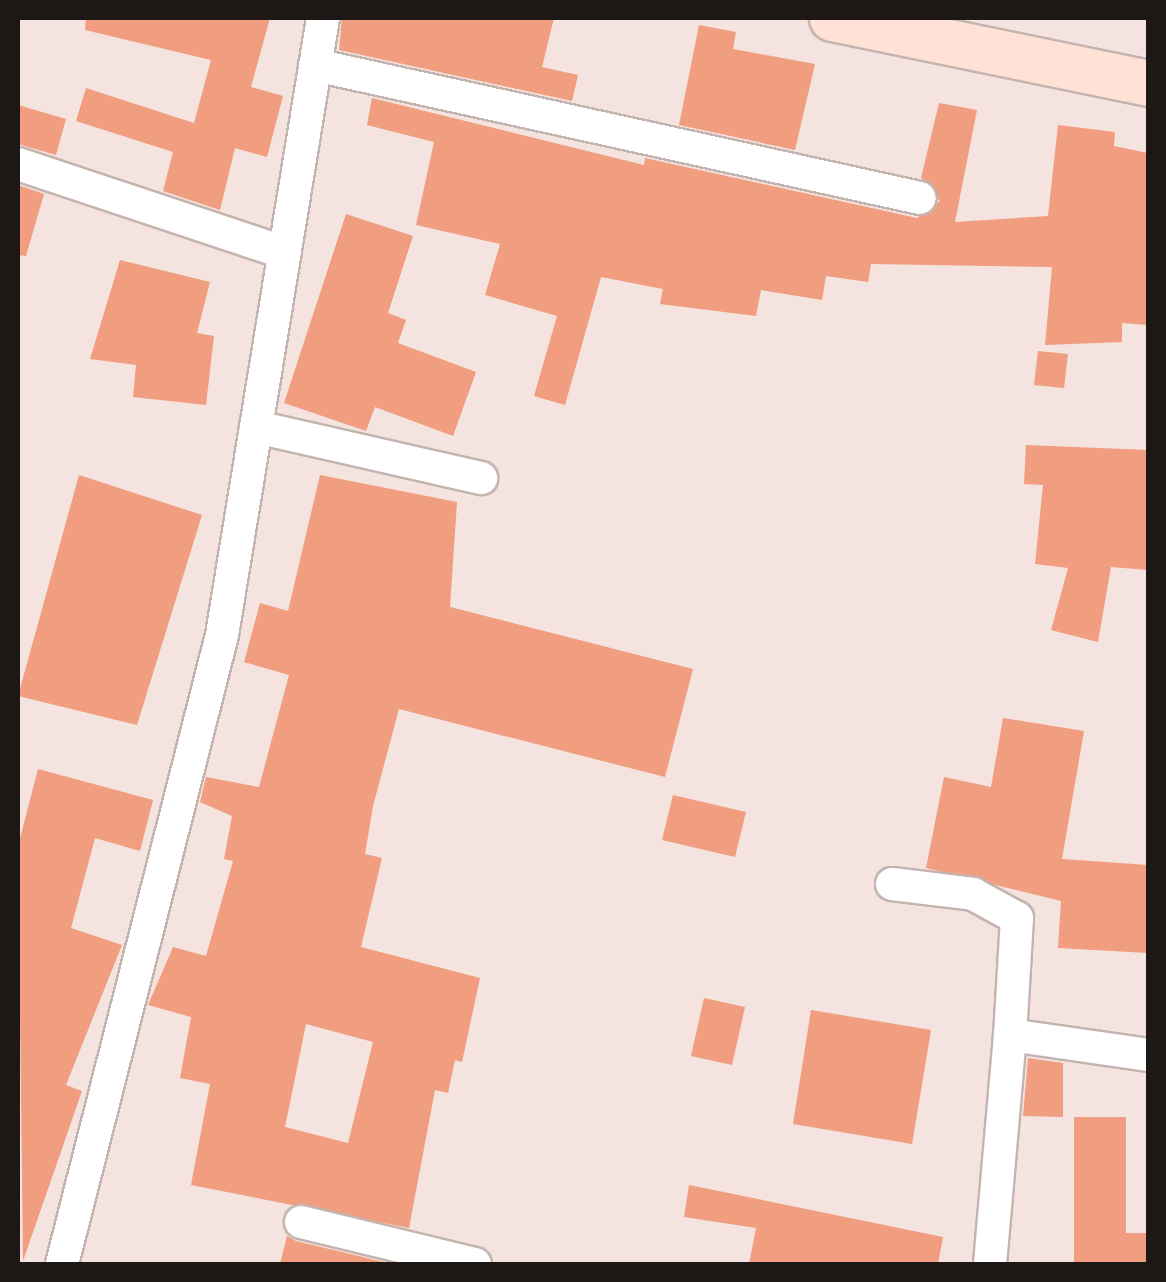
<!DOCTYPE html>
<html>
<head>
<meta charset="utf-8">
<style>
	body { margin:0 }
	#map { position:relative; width:1166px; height:1282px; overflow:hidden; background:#f4e3de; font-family:Raleway,sans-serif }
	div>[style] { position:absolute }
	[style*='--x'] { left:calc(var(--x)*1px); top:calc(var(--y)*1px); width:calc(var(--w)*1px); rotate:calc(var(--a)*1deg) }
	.building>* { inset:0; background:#f09d80 }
	.roads { filter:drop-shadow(2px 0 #c4b4af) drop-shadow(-2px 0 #c4b4af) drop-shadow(0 2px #c4b4af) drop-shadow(0 -2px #c4b4af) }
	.street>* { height:32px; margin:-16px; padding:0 16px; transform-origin:16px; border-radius:16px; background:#fff }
	.secondary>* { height:45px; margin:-22.5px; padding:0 22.5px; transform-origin:22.5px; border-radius:22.5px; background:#ffe1d6 }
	span { translate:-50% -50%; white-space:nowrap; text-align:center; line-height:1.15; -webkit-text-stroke:8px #fff; paint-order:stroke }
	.frame { position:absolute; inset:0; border:20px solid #1d1715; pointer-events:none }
</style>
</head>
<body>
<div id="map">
	<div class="building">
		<i style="clip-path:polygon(86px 18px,270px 18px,251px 87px,283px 96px,267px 157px,235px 148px,220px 210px,163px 191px,173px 152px,76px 121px,86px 88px,194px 123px,211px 60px,85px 30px)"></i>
		<i style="clip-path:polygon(342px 18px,554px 18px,542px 67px,578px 75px,572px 101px,339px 50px)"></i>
		<i style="clip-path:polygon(699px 25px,736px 32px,733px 49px,815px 64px,795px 150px,679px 125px)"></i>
		<i style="clip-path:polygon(372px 98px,644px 165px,645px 158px,917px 218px,940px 201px,921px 178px,939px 103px,977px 110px,955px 222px,1048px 216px,1058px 125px,1115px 132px,1114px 146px,1148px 153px,1148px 325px,1122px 323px,1122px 342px,1045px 345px,1052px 267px,871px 264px,868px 282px,826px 276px,822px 300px,761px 290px,756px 316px,660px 304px,663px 289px,601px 277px,565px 405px,534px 396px,557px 316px,485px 295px,500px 244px,416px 225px,434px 142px,367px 125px)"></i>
		<i style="clip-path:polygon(18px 105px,66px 119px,56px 155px,18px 144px)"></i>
		<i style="clip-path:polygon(18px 185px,44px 194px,26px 256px,18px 255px)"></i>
		<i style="clip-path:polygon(346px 214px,413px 236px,388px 313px,406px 320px,398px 343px,476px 372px,453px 436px,375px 407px,366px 431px,284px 403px)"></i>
		<i style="clip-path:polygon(120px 260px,210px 282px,197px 333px,214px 336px,206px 405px,133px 397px,136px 365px,90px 359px)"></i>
		<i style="clip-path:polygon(1038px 351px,1068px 354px,1064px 388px,1034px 385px)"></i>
		<i style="clip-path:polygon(1026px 445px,1148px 450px,1148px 570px,1111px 567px,1098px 642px,1051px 630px,1068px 568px,1035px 564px,1043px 485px,1024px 484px)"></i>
		<i style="clip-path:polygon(79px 475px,202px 515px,137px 725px,18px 696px)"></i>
		<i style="clip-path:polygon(evenodd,320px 475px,457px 502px,450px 607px,693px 669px,665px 777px,399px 709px,373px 806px,365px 854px,382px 858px,361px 947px,480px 978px,462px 1062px,455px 1060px,448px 1093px,435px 1090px,409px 1228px,191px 1185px,210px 1084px,180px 1078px,191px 1017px,148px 1005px,173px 947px,206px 956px,233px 861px,224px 859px,232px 816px,200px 802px,206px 777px,259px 787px,289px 675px,244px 662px,260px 603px,288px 611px,320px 475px,306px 1024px,373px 1042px,348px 1143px,285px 1127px,306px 1024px)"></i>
		<i style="clip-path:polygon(1003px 718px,1084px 731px,1062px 859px,1148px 865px,1148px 953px,1058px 948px,1061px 901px,926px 868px,944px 777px,991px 787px)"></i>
		<i style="clip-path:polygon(38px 769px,153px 800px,140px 851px,95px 838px,71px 928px,122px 945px,66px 1085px,82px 1091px,23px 1261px,18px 846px)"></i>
		<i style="clip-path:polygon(673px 795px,746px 812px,735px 857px,662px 840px)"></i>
		<i style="clip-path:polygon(704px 998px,745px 1007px,732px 1065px,691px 1056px)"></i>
		<i style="clip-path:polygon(811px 1010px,931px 1030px,912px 1144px,793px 1124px)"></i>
		<i style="clip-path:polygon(1028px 1058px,1063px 1063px,1063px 1117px,1023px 1116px)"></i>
		<i style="clip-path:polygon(1074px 1117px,1126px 1117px,1126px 1233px,1148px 1233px,1148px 1264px,1074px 1264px)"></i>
		<i style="clip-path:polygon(689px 1185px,943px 1237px,938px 1264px,749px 1264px,756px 1228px,684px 1217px)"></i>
		<i style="clip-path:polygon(287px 1236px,296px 1241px,392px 1264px,280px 1264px)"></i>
	</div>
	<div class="roads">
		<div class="street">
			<i style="--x:315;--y:65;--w:619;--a:12.4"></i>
			<i style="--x:18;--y:164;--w:281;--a:18.4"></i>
			<i style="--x:256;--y:427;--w:231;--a:12.8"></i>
			<i style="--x:892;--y:884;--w:82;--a:7"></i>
			<i style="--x:973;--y:894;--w:50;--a:28.6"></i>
			<i style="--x:1017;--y:918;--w:117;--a:93.4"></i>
			<i style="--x:1010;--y:1035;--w:139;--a:8.2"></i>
			<i style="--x:301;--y:1222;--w:179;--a:13.6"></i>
			<i style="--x:62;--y:1264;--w:649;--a:-75.73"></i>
			<i style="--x:222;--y:635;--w:625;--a:-80.7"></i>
			<i style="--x:990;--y:1264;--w:230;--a:-85"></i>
		</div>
		<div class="secondary">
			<i style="--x:832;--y:18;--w:323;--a:11.6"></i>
		</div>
	</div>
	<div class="frame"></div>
</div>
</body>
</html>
